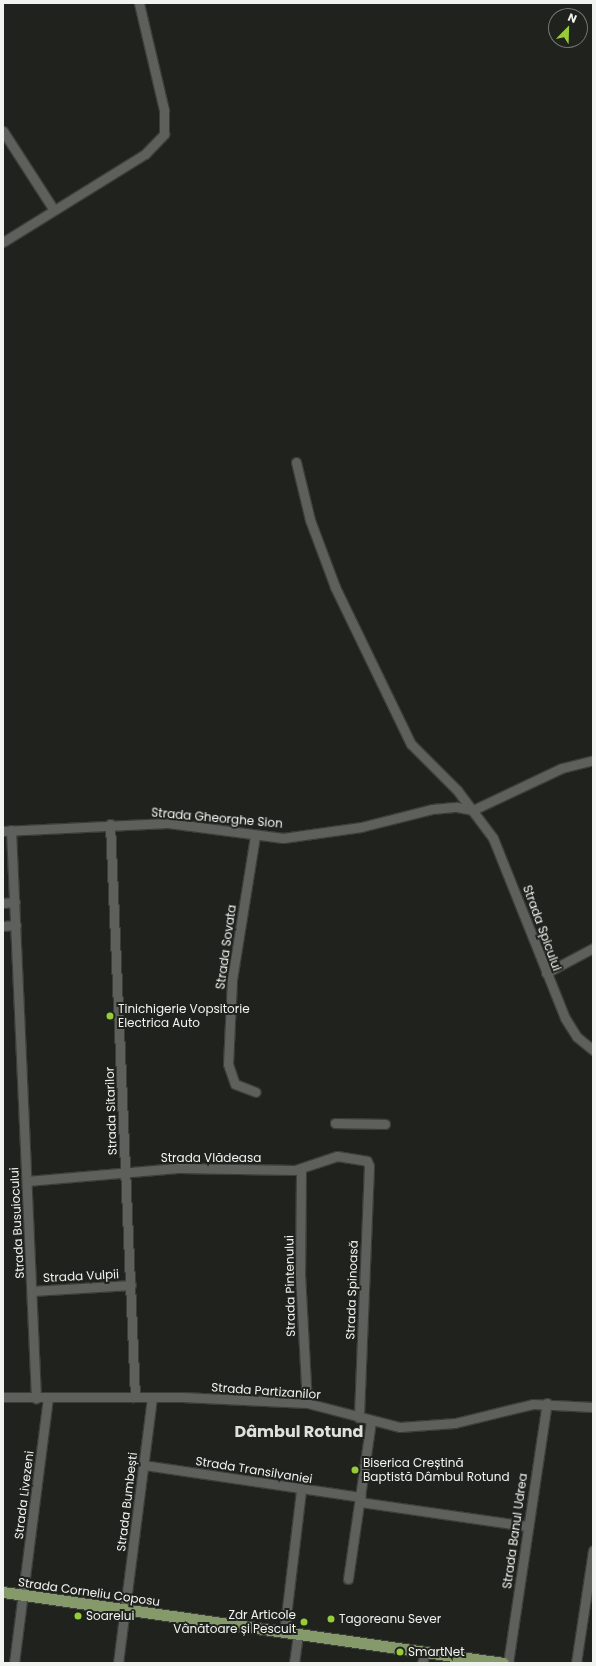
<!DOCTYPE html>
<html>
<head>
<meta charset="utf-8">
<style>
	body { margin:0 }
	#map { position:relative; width:596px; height:1666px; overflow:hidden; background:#1f221d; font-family:Poppins,sans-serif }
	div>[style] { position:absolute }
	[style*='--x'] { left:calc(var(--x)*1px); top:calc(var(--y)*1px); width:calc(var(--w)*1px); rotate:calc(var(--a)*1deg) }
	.roads { filter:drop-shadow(1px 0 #3c3e3a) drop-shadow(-1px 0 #3c3e3a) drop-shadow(0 1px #3c3e3a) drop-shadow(0 -1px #3c3e3a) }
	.minor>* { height:9px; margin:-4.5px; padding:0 4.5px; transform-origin:4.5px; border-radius:4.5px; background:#5e605b }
	.major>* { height:11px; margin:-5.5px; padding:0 5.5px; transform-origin:5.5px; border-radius:5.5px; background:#85996b }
	.dots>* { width:11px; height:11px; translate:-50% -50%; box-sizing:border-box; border:2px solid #1f221d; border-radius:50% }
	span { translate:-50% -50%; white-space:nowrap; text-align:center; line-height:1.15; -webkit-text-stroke:4px #1f221d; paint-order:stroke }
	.street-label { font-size:12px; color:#f1f3f0 }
	.poi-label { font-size:12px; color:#f1f3f0 }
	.left { translate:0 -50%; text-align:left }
	.right { translate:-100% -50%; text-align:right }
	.district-label { font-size:16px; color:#dfe2dc; font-weight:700 }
	.frame { position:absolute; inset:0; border:4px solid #f1f3f0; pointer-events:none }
	.north { position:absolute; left:548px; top:8px; width:40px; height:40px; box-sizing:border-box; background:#1f221d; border:1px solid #737671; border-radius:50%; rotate:23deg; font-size:11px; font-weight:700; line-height:16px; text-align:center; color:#f1f3f0 }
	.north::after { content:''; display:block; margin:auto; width:14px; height:18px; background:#97cc39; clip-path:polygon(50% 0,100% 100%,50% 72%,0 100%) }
</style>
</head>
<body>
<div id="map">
	<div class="roads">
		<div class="minor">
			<i style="--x:3;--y:131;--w:94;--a:57.2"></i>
			<i style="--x:3;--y:242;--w:167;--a:-31.8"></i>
			<i style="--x:145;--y:154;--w:28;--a:-46"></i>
			<i style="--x:164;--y:134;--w:24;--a:-90"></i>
			<i style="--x:164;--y:110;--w:110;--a:-103.2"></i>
			<i style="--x:296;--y:462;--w:60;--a:76.4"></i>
			<i style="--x:310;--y:520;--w:72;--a:69.5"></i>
			<i style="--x:335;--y:587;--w:174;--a:64.2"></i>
			<i style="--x:411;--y:744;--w:65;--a:45"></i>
			<i style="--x:457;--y:790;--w:60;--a:53.1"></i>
			<i style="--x:493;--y:838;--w:194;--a:68.2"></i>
			<i style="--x:565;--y:1018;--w:22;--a:58"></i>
			<i style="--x:577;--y:1037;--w:21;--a:39"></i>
			<i style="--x:473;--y:810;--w:98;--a:-25.3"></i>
			<i style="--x:562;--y:768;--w:32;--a:-14"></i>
			<i style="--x:110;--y:824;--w:574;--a:87.5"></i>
			<i style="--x:11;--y:830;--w:569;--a:87.48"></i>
			<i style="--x:3;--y:831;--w:165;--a:-2.8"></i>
			<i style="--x:168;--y:823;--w:116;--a:7.4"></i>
			<i style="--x:283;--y:838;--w:79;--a:-8"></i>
			<i style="--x:361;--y:827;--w:73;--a:-14.2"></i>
			<i style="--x:432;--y:809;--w:25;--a:-5"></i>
			<i style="--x:457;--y:807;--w:16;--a:11"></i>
			<i style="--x:255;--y:836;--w:146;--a:99.1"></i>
			<i style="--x:232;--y:980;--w:84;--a:92.7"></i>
			<i style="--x:228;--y:1064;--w:21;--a:71"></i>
			<i style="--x:235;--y:1084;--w:22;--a:21"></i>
			<i style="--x:3;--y:903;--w:12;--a:-5"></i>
			<i style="--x:3;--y:926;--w:13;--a:-4"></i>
			<i style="--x:546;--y:973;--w:53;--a:-28"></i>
			<i style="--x:335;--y:1123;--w:50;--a:1.1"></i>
			<i style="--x:301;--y:1169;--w:105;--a:90.5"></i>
			<i style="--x:300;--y:1274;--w:129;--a:86.9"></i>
			<i style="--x:27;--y:1181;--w:154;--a:-4.9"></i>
			<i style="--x:180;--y:1168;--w:115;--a:1"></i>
			<i style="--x:295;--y:1170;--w:44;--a:-18.4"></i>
			<i style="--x:337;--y:1156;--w:30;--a:9"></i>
			<i style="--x:367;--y:1161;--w:5;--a:68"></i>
			<i style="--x:369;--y:1166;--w:252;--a:92.3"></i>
			<i style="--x:32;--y:1291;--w:99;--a:-3.5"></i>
			<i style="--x:3;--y:1397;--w:179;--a:0"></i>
			<i style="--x:182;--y:1397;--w:125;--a:2.7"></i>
			<i style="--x:307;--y:1403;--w:96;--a:14.5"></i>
			<i style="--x:400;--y:1427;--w:55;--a:-4.2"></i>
			<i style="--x:455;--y:1423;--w:80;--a:-13.7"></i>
			<i style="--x:533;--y:1404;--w:60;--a:2.9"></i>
			<i style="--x:144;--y:1465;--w:219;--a:8.4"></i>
			<i style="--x:360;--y:1502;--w:169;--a:8.2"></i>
			<i style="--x:348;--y:1579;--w:159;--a:-81.7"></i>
			<i style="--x:284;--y:1633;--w:144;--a:-83.2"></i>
			<i style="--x:14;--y:1663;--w:267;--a:-82.7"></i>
			<i style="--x:118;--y:1663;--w:268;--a:-82.7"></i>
			<i style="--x:294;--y:1663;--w:28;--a:-82"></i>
			<i style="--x:422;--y:1663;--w:10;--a:-73"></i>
			<i style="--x:508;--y:1663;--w:263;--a:-81.5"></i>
			<i style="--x:576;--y:1663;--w:114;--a:-81.4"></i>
		</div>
		<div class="major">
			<i style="--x:3;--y:1592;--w:505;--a:8.08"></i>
		</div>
	</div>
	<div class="dots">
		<i style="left:110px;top:1016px;background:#97cc39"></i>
		<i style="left:355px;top:1470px;background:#97cc39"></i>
		<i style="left:78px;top:1616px;background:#97cc39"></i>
		<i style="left:331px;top:1619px;background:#97cc39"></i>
		<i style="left:304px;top:1622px;background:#97cc39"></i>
		<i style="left:400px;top:1652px;background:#97cc39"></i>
	</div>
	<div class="street-label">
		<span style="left:217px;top:818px;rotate:5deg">Strada Gheorghe Sion</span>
		<span style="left:542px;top:928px;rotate:70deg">Strada Spicului</span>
		<span style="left:226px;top:947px;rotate:-82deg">Strada Sovata</span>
		<span style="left:111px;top:1111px;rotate:-92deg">Strada Sitarilor</span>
		<span style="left:211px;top:1158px">Strada Vlădeasa</span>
		<span style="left:17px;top:1223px;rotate:-93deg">Strada Busuiocului</span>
		<span style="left:81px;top:1276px;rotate:-3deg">Strada Vulpii</span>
		<span style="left:290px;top:1286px;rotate:-91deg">Strada Pintenului</span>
		<span style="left:352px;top:1290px;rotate:-88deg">Strada Spinoasă</span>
		<span style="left:266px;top:1391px;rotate:4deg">Strada Partizanilor</span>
		<span style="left:254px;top:1470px;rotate:9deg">Strada Transilvaniei</span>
		<span style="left:24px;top:1495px;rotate:-83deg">Strada Livezeni</span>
		<span style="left:127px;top:1502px;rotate:-83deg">Strada Bumbești</span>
		<span style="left:515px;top:1531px;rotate:-82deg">Strada Banul Udrea</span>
		<span style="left:89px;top:1592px;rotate:8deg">Strada Corneliu Coposu</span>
	</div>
	<div class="poi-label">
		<span class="left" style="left:118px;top:1016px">Tinichigerie Vopsitorie<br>Electrica Auto</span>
		<span class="left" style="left:363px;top:1470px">Biserica Creștină<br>Baptistă Dâmbul Rotund</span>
		<span class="right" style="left:296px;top:1622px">Zdr Articole<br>Vânătoare și Pescuit</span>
		<span class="left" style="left:86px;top:1616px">Soarelui</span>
		<span class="left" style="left:339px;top:1619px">Tagoreanu Sever</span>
		<span class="left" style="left:408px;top:1652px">SmartNet</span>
	</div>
	<div class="district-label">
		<span style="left:299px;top:1432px">Dâmbul Rotund</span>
	</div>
	<div class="frame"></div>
	<div class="north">N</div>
</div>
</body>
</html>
